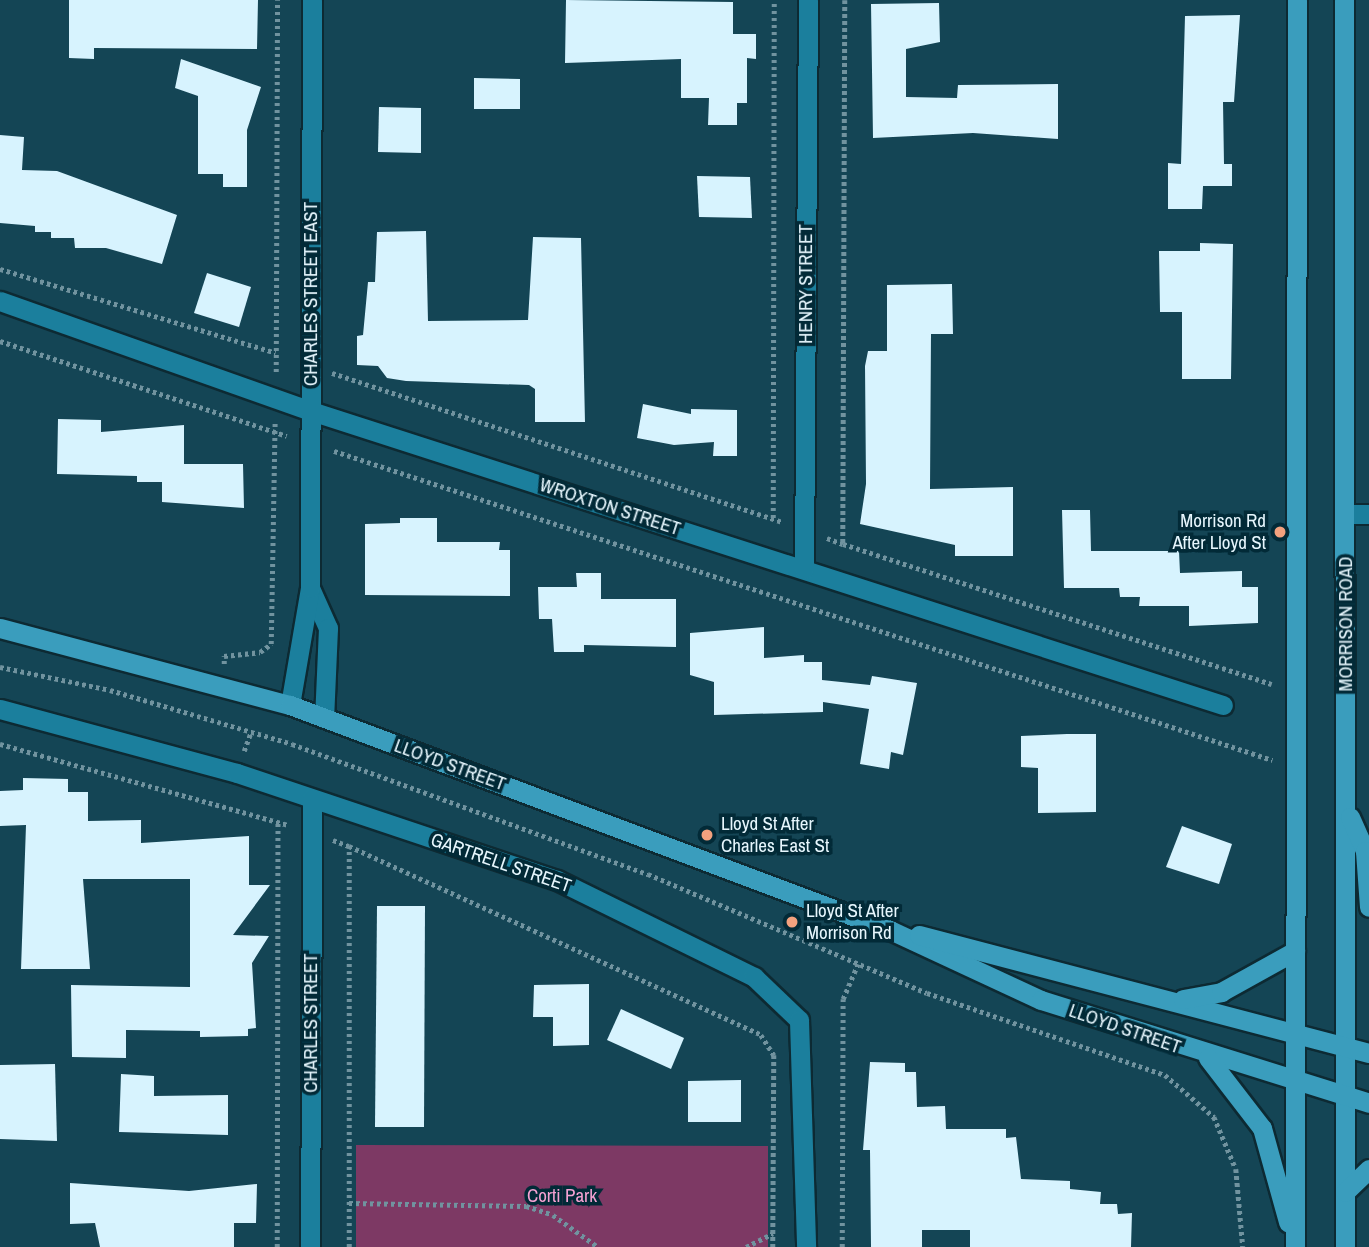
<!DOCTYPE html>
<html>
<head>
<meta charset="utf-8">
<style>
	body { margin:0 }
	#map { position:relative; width:1369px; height:1247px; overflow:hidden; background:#144555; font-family:"Archivo Narrow",sans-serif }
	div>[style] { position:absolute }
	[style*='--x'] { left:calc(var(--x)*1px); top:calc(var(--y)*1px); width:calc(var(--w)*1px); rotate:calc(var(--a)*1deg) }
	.green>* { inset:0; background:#7d3964 }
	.building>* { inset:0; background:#d7f3fe }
	.path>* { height:4.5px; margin-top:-2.25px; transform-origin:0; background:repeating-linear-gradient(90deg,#71939f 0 3.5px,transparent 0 7px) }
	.roads { filter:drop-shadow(2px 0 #0d2a33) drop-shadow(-2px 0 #0d2a33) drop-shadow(0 2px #0d2a33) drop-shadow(0 -2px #0d2a33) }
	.minor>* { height:19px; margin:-9.5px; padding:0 9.5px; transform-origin:9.5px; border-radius:9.5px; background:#1b7f9d }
	.primary>* { height:19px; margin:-9.5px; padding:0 9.5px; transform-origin:9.5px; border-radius:9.5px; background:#3a9dbd }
	.dots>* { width:19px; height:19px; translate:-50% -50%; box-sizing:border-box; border:4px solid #022a37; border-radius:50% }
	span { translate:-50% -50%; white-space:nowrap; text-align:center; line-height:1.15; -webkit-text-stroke:7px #022a37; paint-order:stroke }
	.street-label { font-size:19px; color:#e6f6fd }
	.poi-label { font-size:19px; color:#e6f6fd }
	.right { translate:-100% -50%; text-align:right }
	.left { translate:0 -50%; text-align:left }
	.park-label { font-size:19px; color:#f5a2d3 }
</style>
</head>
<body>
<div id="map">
	<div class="green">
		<i style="clip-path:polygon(356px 1145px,768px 1146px,768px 1247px,356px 1247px)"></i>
	</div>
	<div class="building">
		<i style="clip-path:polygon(69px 0,258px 0,257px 49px,94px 48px,94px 59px,69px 58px)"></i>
		<i style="clip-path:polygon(566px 0,733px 2px,733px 34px,756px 34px,756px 59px,747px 58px,747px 103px,737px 103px,737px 125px,708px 125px,709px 98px,681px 98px,681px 59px,565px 63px)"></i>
		<i style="clip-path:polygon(939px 3px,940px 42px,906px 49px,906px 97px,957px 98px,958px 85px,1058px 84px,1058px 139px,973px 133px,873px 138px,871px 4px)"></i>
		<i style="clip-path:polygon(1240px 15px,1234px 102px,1223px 102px,1224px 164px,1232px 164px,1232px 186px,1203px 186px,1202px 209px,1168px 209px,1168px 163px,1181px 164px,1185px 16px)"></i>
		<i style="clip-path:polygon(181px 59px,261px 87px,247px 130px,247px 187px,223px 187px,223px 174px,198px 174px,198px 96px,175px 88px)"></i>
		<i style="clip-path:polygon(474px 78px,520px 79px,520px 109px,474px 109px)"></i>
		<i style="clip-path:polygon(379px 107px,421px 108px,421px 153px,378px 152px)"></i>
		<i style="clip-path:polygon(0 135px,24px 137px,22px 170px,57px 171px,177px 215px,162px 264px,106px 248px,75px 248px,74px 238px,51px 238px,51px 232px,35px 232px,35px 226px,0 223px)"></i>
		<i style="clip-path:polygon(697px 176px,750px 177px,752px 218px,699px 217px)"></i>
		<i style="clip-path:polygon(426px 231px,428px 321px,528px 320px,533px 237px,581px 238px,585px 422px,535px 422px,535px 389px,529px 385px,406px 381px,387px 378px,378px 366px,357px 365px,357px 336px,363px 335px,368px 282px,375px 282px,377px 232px)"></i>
		<i style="clip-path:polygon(1200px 243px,1233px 244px,1231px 379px,1182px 379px,1182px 312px,1160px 312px,1159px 251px,1200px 251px)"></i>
		<i style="clip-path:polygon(207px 273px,251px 287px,239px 327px,194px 313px)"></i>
		<i style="clip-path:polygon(952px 284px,953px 334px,931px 334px,930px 489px,1013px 487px,1013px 556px,955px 556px,955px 545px,860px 524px,866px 484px,865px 366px,868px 351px,887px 351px,887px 285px)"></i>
		<i style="clip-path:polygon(643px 404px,691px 414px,691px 409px,737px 410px,737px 456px,713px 456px,714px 442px,674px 445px,637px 438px)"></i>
		<i style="clip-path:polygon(58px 419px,101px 420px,101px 432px,184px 425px,184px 464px,243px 464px,244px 508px,162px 502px,162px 482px,137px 482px,137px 476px,57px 474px)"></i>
		<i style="clip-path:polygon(1062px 510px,1090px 510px,1091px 551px,1179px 551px,1180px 573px,1242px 571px,1242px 587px,1258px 587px,1258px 623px,1189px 626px,1189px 606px,1139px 606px,1140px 597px,1120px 597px,1119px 588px,1064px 588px)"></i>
		<i style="clip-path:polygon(400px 518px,437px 518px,437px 542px,500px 542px,499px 550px,510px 550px,510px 596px,365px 595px,365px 524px,400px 523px)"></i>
		<i style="clip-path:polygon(576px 573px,601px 573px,601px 599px,676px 599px,676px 647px,584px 645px,584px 652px,554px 652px,552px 619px,539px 619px,538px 587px,577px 587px)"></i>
		<i style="clip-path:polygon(764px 627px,764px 658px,804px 655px,804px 662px,822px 662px,822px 680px,870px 685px,872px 676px,917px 683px,903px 755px,891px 752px,889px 769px,860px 764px,869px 709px,823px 702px,823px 712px,714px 715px,714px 682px,690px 675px,690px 633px)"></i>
		<i style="clip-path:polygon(1067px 734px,1096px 734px,1096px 812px,1038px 813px,1038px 768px,1021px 767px,1021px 736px)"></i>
		<i style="clip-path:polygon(23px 778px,68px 779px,68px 792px,88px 792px,88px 821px,141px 820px,141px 843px,249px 836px,249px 885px,270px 885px,233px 935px,269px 936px,252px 963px,256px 1028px,248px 1029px,248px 1036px,200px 1037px,200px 1031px,126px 1030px,126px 1058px,72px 1057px,71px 985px,190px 987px,190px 879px,83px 879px,90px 969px,21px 969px,26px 825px,0 826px,0 791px,23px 790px)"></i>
		<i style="clip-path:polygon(1182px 826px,1232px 844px,1219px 884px,1166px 867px)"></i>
		<i style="clip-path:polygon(377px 906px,425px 906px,424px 1127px,375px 1127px)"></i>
		<i style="clip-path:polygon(589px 984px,589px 1045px,553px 1046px,553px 1017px,533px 1017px,534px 985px)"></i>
		<i style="clip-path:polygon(621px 1009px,684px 1038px,671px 1069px,607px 1040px)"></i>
		<i style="clip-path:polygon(870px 1062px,905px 1063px,905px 1072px,916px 1072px,917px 1107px,945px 1106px,946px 1129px,1006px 1129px,1006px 1138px,1016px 1137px,1021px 1179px,1070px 1181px,1070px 1189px,1101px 1192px,1100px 1204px,1117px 1204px,1118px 1214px,1132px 1213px,1131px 1247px,970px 1247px,970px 1230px,922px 1230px,922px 1247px,871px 1247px,870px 1150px,863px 1150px)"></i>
		<i style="clip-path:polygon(55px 1064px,57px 1141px,0 1139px,0 1065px)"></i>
		<i style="clip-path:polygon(121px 1074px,154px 1076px,154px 1096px,228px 1095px,228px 1135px,119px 1132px)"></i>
		<i style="clip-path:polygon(741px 1080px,741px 1122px,688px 1122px,688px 1081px)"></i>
		<i style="clip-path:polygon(70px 1183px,189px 1191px,257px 1184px,256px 1223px,234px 1223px,234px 1247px,100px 1247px,95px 1223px,70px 1224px)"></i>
	</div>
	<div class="path">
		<i style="--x:845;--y:0;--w:544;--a:90.21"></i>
		<i style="--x:843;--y:544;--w:451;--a:18.1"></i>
		<i style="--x:0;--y:269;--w:288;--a:16.9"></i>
		<i style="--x:0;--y:341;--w:302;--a:18.3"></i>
		<i style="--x:276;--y:372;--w:372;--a:-89.8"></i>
		<i style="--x:332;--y:373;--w:474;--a:18.3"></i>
		<i style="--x:334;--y:451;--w:988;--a:18.23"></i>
		<i style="--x:773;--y:518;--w:518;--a:-89.89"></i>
		<i style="--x:827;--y:538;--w:17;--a:21"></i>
		<i style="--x:224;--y:664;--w:8;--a:-90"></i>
		<i style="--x:224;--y:656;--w:36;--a:-6"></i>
		<i style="--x:260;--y:652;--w:14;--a:-36"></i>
		<i style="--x:271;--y:644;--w:224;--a:-89"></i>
		<i style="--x:0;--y:667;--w:112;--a:11.8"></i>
		<i style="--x:110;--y:690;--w:190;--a:16.5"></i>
		<i style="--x:292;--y:744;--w:379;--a:20.1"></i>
		<i style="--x:648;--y:874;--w:303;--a:23.1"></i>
		<i style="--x:927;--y:993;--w:252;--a:19"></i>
		<i style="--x:1165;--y:1075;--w:65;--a:40.6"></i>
		<i style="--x:1214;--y:1117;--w:56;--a:67.1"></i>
		<i style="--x:1236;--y:1169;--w:78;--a:84.9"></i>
		<i style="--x:0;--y:744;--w:300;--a:15.7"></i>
		<i style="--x:244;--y:751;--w:20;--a:-70"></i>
		<i style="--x:333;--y:840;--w:17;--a:21"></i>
		<i style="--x:349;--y:1203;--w:177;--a:1"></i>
		<i style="--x:526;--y:1206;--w:28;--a:18"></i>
		<i style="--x:553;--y:1215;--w:55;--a:35.4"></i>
		<i style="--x:277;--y:1247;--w:426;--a:-89.9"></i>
		<i style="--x:349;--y:1247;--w:401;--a:-90"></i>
		<i style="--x:349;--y:846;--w:453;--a:24.6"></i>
		<i style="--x:761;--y:1035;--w:24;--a:57"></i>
		<i style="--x:774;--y:1055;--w:192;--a:90.3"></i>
		<i style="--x:746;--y:1247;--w:30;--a:-27"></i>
		<i style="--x:842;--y:1247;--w:248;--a:-89.8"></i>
		<i style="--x:843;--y:999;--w:38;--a:-67"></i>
	</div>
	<div class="roads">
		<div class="minor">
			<i style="--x:0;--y:301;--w:330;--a:19.5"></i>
			<i style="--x:311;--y:411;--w:958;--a:17.87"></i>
			<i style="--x:1346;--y:514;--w:23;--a:0"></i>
			<i style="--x:804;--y:569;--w:569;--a:-89.6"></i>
			<i style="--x:310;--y:588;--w:44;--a:65.8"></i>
			<i style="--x:328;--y:628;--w:90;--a:92.5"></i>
			<i style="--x:290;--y:705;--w:119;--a:-80.3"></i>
			<i style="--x:310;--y:588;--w:588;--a:-89.81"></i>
			<i style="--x:0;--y:709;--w:245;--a:15.1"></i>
			<i style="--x:237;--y:773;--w:337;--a:18.5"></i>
			<i style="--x:557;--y:880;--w:220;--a:26.2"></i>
			<i style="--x:754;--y:977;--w:62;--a:43.7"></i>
			<i style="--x:799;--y:1020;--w:227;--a:88.2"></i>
			<i style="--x:310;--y:1247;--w:448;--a:-89.7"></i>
		</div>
		<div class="primary">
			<i style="--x:1344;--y:0;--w:1247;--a:89.95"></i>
			<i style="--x:0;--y:628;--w:300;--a:14.9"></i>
			<i style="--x:290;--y:705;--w:641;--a:20.56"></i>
			<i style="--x:890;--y:930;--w:166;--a:24.9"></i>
			<i style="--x:1041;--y:1000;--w:344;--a:17.4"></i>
			<i style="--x:1350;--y:817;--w:37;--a:66"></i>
			<i style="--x:1365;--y:851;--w:56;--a:85.9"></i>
			<i style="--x:919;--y:935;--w:465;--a:14.7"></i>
			<i style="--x:1183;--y:999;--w:39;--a:-10"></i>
			<i style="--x:1221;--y:992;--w:85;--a:-29"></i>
			<i style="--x:1208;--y:1058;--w:88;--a:52.4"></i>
			<i style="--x:1262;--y:1128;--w:98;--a:74.5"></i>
			<i style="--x:1345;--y:1192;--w:33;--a:-44"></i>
			<i style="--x:1295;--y:1247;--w:1247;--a:-89.91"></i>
		</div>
	</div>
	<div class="dots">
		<i style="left:1280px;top:532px;background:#f2a17e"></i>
		<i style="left:707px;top:835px;background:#f2a17e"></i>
		<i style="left:792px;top:922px;background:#f2a17e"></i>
	</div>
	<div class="street-label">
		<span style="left:806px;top:284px;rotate:-90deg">HENRY STREET</span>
		<span style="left:311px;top:294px;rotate:-90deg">CHARLES STREET EAST</span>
		<span style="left:610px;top:507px;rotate:18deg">WROXTON STREET</span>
		<span style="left:1346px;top:624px;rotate:-90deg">MORRISON ROAD</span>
		<span style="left:450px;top:765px;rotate:20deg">LLOYD STREET</span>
		<span style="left:501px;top:863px;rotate:19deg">GARTRELL STREET</span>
		<span style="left:311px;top:1023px;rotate:-90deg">CHARLES STREET</span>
		<span style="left:1125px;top:1029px;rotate:19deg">LLOYD STREET</span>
	</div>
	<div class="poi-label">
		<span class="right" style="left:1266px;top:532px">Morrison Rd<br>After Lloyd St</span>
		<span class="left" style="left:721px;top:835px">Lloyd St After<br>Charles East St</span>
		<span class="left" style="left:806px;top:922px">Lloyd St After<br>Morrison Rd</span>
	</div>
	<div class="park-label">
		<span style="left:562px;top:1196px">Corti Park</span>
	</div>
</div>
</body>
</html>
